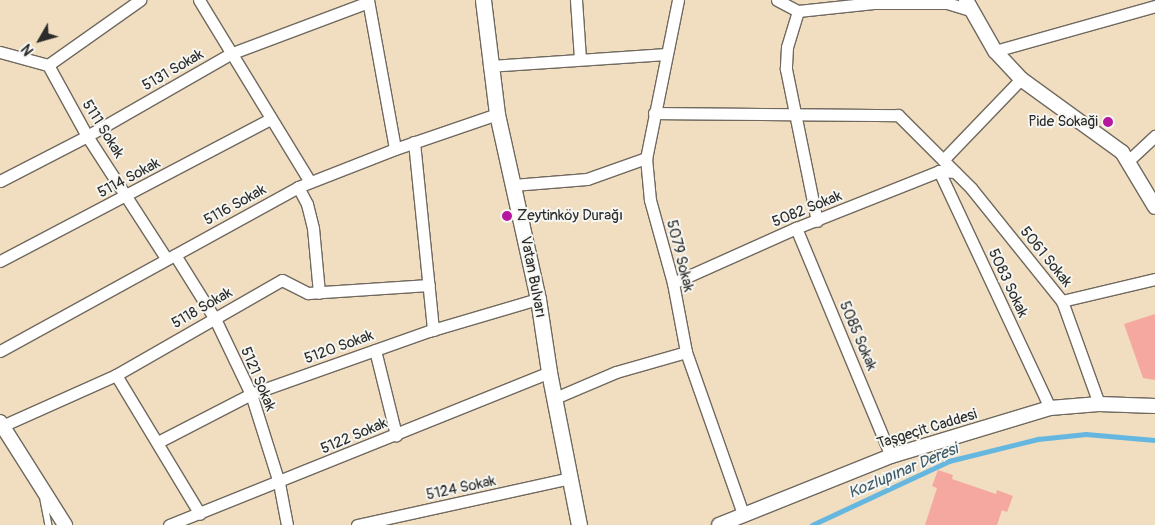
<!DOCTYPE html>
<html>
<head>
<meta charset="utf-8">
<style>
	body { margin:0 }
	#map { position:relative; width:1155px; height:525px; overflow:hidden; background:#f1ddbf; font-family:Pangolin,sans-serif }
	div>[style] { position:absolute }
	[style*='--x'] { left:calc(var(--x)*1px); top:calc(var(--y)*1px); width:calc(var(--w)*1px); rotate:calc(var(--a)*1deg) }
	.stream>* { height:4.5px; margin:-2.25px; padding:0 2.25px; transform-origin:2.25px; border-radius:2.25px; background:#65b7e0 }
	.building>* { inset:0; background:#f5a8a0 }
	.roads { filter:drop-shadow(1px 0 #70695f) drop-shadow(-1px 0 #70695f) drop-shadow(0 1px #70695f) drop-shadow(0 -1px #70695f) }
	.service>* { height:5.5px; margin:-2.75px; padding:0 2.75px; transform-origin:2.75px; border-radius:2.75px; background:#fff }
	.minor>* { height:11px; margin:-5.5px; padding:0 5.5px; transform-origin:5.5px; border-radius:5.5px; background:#fff }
	.tertiary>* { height:14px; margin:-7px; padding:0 7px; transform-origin:7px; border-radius:7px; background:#fff }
	.secondary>* { height:15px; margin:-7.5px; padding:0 7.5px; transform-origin:7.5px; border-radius:7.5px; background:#fff }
	.dots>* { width:14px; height:14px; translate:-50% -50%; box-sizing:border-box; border:2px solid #f6f6f2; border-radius:50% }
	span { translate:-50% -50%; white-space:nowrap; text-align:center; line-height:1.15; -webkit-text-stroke:4px #f6f6f2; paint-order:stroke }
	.street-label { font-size:15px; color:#2b2b2b }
	.poi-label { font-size:15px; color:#2b2b2b }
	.right { translate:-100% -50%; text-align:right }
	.left { translate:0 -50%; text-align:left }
	.water-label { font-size:16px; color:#3f5c6a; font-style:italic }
	.north { position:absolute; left:15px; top:15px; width:50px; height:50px; -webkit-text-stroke:4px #f6f6f2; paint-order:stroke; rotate:232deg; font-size:14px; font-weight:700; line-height:20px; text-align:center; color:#2b2b2b }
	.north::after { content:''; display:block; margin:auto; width:18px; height:22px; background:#2b2b2b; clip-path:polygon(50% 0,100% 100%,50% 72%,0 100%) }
</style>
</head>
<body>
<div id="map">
	<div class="stream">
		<i style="--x:812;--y:525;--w:151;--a:-25"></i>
		<i style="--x:949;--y:461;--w:92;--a:-13.9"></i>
		<i style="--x:1038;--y:439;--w:48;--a:-5.9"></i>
		<i style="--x:1086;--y:434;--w:69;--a:5"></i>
	</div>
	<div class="building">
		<i style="clip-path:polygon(1155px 314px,1155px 380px,1143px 378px,1124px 324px)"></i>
		<i style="clip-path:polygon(938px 470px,953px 475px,952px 479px,996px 494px,997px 490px,1013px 496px,1007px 512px,1002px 510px,997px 525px,925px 525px,937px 488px,932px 486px)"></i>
	</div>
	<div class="roads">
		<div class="service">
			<i style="--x:44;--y:500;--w:25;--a:79"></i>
		</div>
		<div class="minor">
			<i style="--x:199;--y:0;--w:213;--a:58.6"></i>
			<i style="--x:368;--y:0;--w:151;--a:79.7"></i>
			<i style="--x:576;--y:0;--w:58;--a:86.1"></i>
			<i style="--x:678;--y:0;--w:161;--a:101.4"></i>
			<i style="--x:646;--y:158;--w:42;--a:84.6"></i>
			<i style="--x:650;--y:200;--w:86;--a:74.5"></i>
			<i style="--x:673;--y:283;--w:70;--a:79.3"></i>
			<i style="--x:686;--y:352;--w:172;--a:70.6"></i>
			<i style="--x:777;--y:0;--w:24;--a:28"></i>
			<i style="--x:798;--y:11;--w:76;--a:-6"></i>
			<i style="--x:874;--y:3;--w:73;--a:0"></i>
			<i style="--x:947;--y:3;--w:24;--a:17"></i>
			<i style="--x:798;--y:11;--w:38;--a:107"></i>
			<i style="--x:787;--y:47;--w:22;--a:93"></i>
			<i style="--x:786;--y:69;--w:155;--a:78.5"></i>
			<i style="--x:995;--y:51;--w:166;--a:-15.7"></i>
			<i style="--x:0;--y:52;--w:50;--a:15.2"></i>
			<i style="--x:48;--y:65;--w:81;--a:61.2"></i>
			<i style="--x:87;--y:136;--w:145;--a:57.1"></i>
			<i style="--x:48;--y:65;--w:113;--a:-35.2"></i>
			<i style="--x:489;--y:66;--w:176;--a:-3.9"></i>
			<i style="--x:654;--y:113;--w:244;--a:0.5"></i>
			<i style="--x:898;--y:115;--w:103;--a:45"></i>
			<i style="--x:971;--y:188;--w:145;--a:51.2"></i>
			<i style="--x:1062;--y:301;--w:109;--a:70.2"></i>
			<i style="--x:414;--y:142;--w:189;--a:84.2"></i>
			<i style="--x:943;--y:160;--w:112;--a:-46.1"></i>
			<i style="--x:1128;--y:161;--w:37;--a:-43"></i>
			<i style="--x:939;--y:171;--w:262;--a:64.9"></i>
			<i style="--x:0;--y:181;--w:98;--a:-27.3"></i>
			<i style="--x:87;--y:136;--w:165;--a:-29.8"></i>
			<i style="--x:230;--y:54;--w:147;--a:-20.6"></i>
			<i style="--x:513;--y:185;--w:74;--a:-4.6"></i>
			<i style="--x:587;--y:179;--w:63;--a:-19.6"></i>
			<i style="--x:298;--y:187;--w:19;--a:62"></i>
			<i style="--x:307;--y:204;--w:25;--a:76"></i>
			<i style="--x:313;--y:228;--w:65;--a:84.7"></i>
			<i style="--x:796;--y:228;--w:247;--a:67.4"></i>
			<i style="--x:175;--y:255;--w:75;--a:58"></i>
			<i style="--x:215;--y:319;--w:83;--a:64.4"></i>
			<i style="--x:251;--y:394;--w:93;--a:72.5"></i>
			<i style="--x:279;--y:483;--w:43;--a:79.2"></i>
			<i style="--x:0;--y:261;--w:305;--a:-27.7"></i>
			<i style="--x:673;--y:283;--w:135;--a:-24.1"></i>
			<i style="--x:796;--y:228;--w:154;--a:-21.7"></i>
			<i style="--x:939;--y:171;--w:16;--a:4"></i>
			<i style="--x:1062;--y:301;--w:96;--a:-13.3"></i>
			<i style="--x:375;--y:350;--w:88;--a:76.1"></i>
			<i style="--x:0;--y:351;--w:340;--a:-28.8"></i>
			<i style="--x:298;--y:187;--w:104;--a:-21.4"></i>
			<i style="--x:395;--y:149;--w:108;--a:-18.9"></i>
			<i style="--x:116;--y:375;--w:162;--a:58.9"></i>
			<i style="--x:555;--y:398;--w:66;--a:-23.1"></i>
			<i style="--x:616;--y:372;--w:73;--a:-15.9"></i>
			<i style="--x:2;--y:426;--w:125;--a:-24.1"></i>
			<i style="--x:116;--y:375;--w:191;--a:-29.8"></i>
			<i style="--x:282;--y:280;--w:29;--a:27"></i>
			<i style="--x:308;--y:293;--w:121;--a:-3.8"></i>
			<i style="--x:158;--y:442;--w:105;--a:-27.3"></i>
			<i style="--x:251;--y:394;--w:189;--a:-19.5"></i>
			<i style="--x:429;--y:331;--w:114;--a:-16.4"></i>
			<i style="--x:169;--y:525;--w:410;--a:-21.9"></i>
			<i style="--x:357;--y:525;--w:219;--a:-12.4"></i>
		</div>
		<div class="tertiary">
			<i style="--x:966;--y:0;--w:59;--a:60.4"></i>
			<i style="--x:995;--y:51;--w:38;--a:47"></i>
			<i style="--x:1021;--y:79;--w:125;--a:35.9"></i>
			<i style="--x:1122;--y:152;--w:64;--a:59"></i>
			<i style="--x:0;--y:422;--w:122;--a:57.7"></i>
			<i style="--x:719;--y:525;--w:185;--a:-21.9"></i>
			<i style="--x:891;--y:456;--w:166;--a:-16.8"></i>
			<i style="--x:1050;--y:408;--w:49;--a:-4.7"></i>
			<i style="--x:1099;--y:404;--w:56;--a:2"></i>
		</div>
		<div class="secondary">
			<i style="--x:483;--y:0;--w:115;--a:83"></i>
			<i style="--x:497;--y:114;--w:189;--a:77.5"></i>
			<i style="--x:538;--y:299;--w:74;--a:81.4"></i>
			<i style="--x:549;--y:372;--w:156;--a:78.9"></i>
		</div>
	</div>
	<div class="dots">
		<i style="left:1108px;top:122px;background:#b5179e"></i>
		<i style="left:507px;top:216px;background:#b5179e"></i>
	</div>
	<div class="street-label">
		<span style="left:173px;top:70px;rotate:-30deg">5131 Sokak</span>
		<span style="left:103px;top:129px;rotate:58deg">5111 Sokak</span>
		<span style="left:129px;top:178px;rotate:-28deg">5114 Sokak</span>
		<span style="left:235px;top:205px;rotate:-29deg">5116 Sokak</span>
		<span style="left:807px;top:209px;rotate:-22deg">5082 Sokak</span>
		<span style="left:680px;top:256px;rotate:76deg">5079 Sokak</span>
		<span style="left:1046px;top:257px;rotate:51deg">5061 Sokak</span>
		<span style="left:533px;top:277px;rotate:79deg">Vatan Bulvarı</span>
		<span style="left:1008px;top:283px;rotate:65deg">5083 Sokak</span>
		<span style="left:202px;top:308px;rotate:-30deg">5118 Sokak</span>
		<span style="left:858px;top:336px;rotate:67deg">5085 Sokak</span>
		<span style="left:339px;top:347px;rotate:-20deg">5120 Sokak</span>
		<span style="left:258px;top:379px;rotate:67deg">5121 Sokak</span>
		<span style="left:927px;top:429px;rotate:-17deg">Taşgeçit Caddesi</span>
		<span style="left:354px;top:436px;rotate:-23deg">5122 Sokak</span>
		<span style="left:461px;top:488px;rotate:-12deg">5124 Sokak</span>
	</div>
	<div class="poi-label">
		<span class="right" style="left:1098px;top:122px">Pide Sokaği</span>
		<span class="left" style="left:517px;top:216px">Zeytinköy Durağı</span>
	</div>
	<div class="water-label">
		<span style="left:903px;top:471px;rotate:-23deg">Kozlupınar Deresi</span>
	</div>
	<div class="north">N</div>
</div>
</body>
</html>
